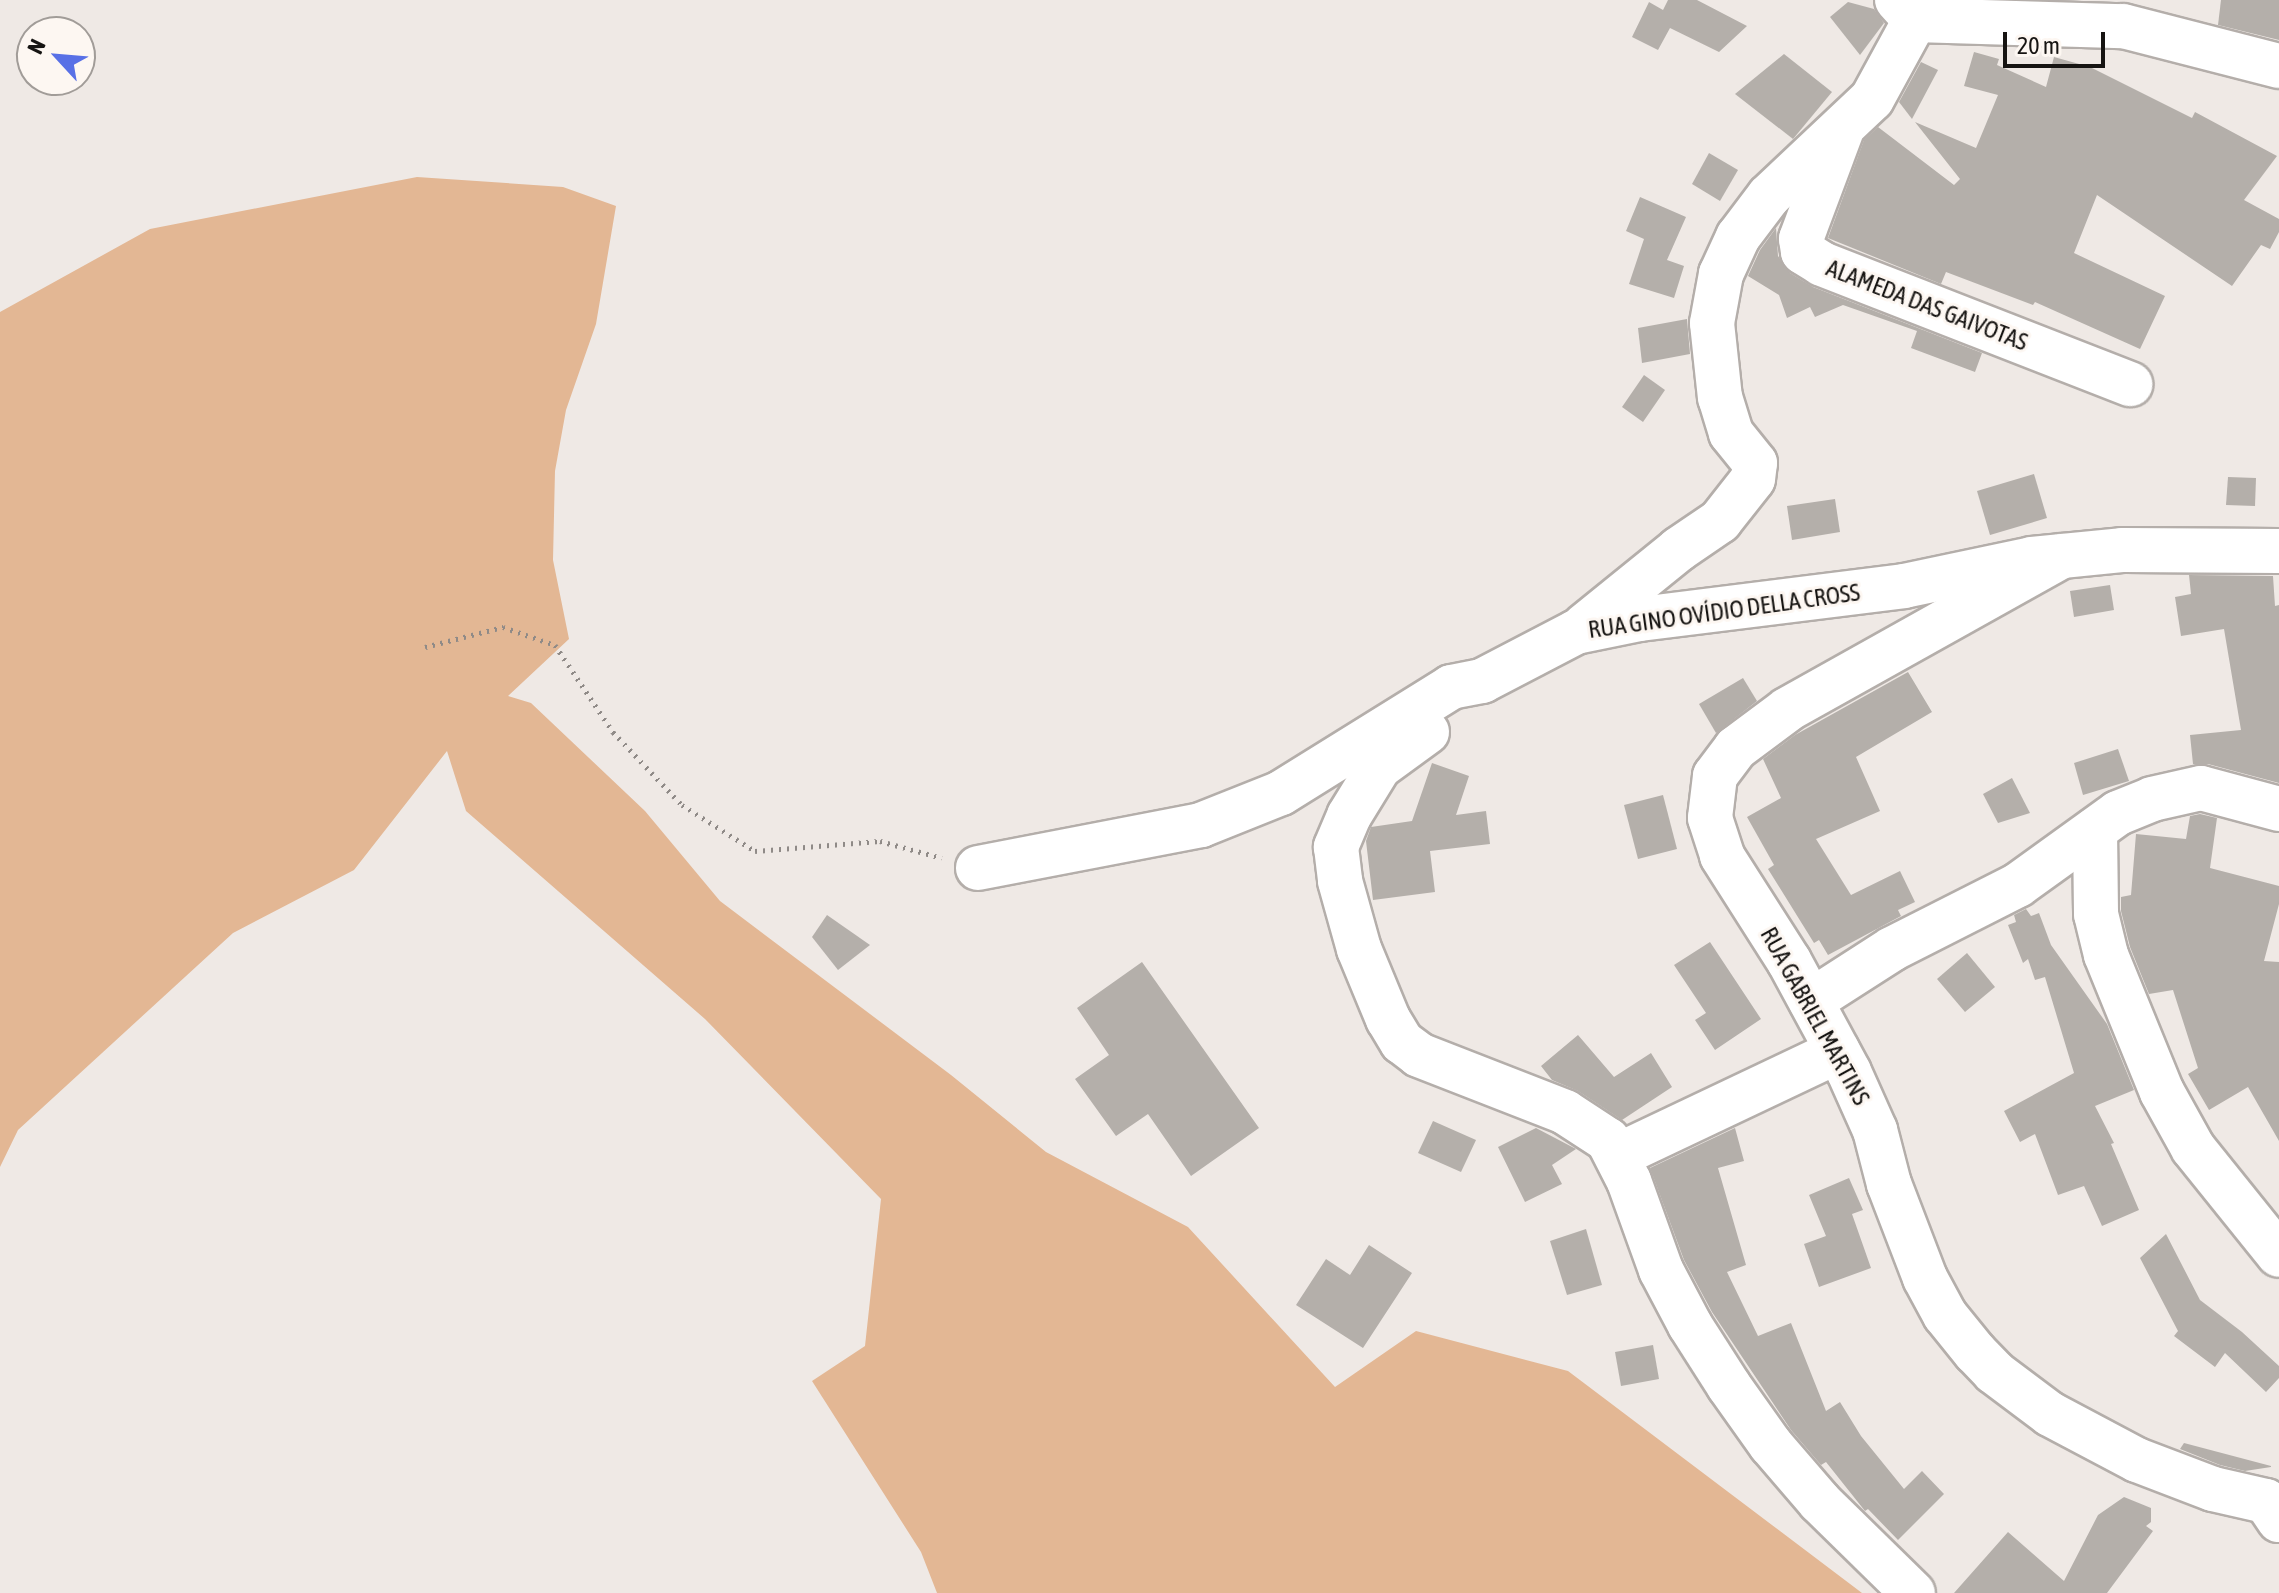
<!DOCTYPE html>
<html>
<head>
<meta charset="utf-8">
<style>
	body { margin:0 }
	#map { position:relative; width:2279px; height:1593px; overflow:hidden; background:#efe9e5; font-family:"Asap Condensed",sans-serif }
	div>[style] { position:absolute }
	[style*='--x'] { left:calc(var(--x)*1px); top:calc(var(--y)*1px); width:calc(var(--w)*1px); rotate:calc(var(--a)*1deg) }
	.green>* { inset:0; background:#e3b794 }
	.building>* { inset:0; background:#b4afaa }
	.path>* { height:5px; margin-top:-2.5px; transform-origin:0; background:repeating-linear-gradient(90deg,#8f8a87 0 2px,transparent 0 8px) }
	.roads { filter:drop-shadow(2px 0 #b4aeaa) drop-shadow(-2px 0 #b4aeaa) drop-shadow(0 2px #b4aeaa) drop-shadow(0 -2px #b4aeaa) }
	.minor>* { height:44px; margin:-22px; padding:0 22px; transform-origin:22px; border-radius:22px; background:#fff }
	span { translate:-50% -50%; white-space:nowrap; text-align:center; line-height:1.15; -webkit-text-stroke:6px #fdf7f2; paint-order:stroke }
	.street-label { font-size:24px; color:#161412 }
	.north { position:absolute; left:16px; top:16px; width:80px; height:80px; box-sizing:border-box; background:#fdf7f2; border:2px solid #a19c98; border-radius:50%; rotate:296deg; font-size:22px; font-weight:700; line-height:32px; text-align:center; color:#161412 }
	.north::after { content:''; display:block; margin:auto; width:28px; height:36px; background:#5870e6; clip-path:polygon(50% 0,100% 100%,50% 72%,0 100%) }
	.scale { position:absolute; left:2003px; top:32px; width:102px; height:36px; box-sizing:border-box; border:4px solid #161412; border-top:0; padding-left:10px; font-size:24px; line-height:28px; white-space:nowrap; color:#161412; -webkit-text-stroke:6px #fdf7f2; paint-order:stroke }
</style>
</head>
<body>
<div id="map">
	<div class="green">
		<i style="clip-path:polygon(417px 177px,563px 187px,616px 206px,596px 324px,566px 410px,555px 471px,553px 560px,569px 639px,508px 696px,531px 703px,645px 811px,720px 901px,951px 1075px,1046px 1152px,1188px 1227px,1335px 1387px,1416px 1331px,1568px 1371px,1862px 1593px,937px 1593px,921px 1552px,812px 1381px,865px 1346px,881px 1199px,705px 1019px,466px 811px,447px 751px,354px 870px,233px 933px,18px 1130px,0 1167px,0 312px,150px 229px)"></i>
	</div>
	<div class="building">
		<i style="clip-path:polygon(1668px 0,1697px 0,1747px 26px,1719px 52px,1670px 28px,1658px 50px,1632px 37px,1649px 2px,1663px 10px)"></i>
		<i style="clip-path:polygon(2221px 0,2279px 0,2279px 40px,2218px 25px)"></i>
		<i style="clip-path:polygon(1848px 2px,1874px 9px,1884px 23px,1860px 55px,1830px 17px)"></i>
		<i style="clip-path:polygon(1974px 52px,1999px 59px,1997px 65px,2046px 87px,2054px 57px,2090px 67px,2192px 118px,2195px 112px,2277px 156px,2244px 200px,2279px 219px,2279px 232px,2270px 249px,2261px 245px,2232px 286px,2097px 195px,2074px 253px,2165px 296px,2140px 349px,2035px 302px,2033px 305px,1946px 272px,1941px 284px,1828px 238px,1864px 140px,1878px 127px,1954px 185px,1960px 179px,1915px 122px,1976px 148px,1998px 95px,1964px 86px)"></i>
		<i style="clip-path:polygon(1784px 54px,1832px 92px,1793px 139px,1735px 94px)"></i>
		<i style="clip-path:polygon(1921px 62px,1938px 70px,1912px 119px,1899px 102px)"></i>
		<i style="clip-path:polygon(1709px 153px,1738px 170px,1720px 201px,1692px 184px)"></i>
		<i style="clip-path:polygon(1640px 197px,1686px 217px,1667px 260px,1684px 266px,1674px 298px,1629px 284px,1644px 239px,1626px 231px)"></i>
		<i style="clip-path:polygon(1776px 228px,1778px 256px,1790px 273px,1813px 287px,1982px 353px,1975px 372px,1911px 348px,1917px 331px,1843px 305px,1815px 317px,1810px 307px,1787px 318px,1779px 295px,1748px 276px,1760px 250px)"></i>
		<i style="clip-path:polygon(1687px 319px,1690px 354px,1642px 363px,1638px 328px)"></i>
		<i style="clip-path:polygon(1644px 375px,1665px 390px,1643px 422px,1622px 407px)"></i>
		<i style="clip-path:polygon(2034px 474px,2047px 518px,1990px 535px,1977px 491px)"></i>
		<i style="clip-path:polygon(2228px 477px,2256px 478px,2255px 506px,2226px 505px)"></i>
		<i style="clip-path:polygon(1835px 499px,1840px 532px,1792px 540px,1787px 506px)"></i>
		<i style="clip-path:polygon(2189px 575px,2273px 576px,2275px 606px,2279px 605px,2279px 783px,2208px 764px,2193px 764px,2190px 735px,2241px 730px,2224px 629px,2181px 636px,2175px 597px,2191px 594px)"></i>
		<i style="clip-path:polygon(2110px 585px,2114px 610px,2074px 617px,2070px 591px)"></i>
		<i style="clip-path:polygon(1908px 672px,1932px 712px,1856px 757px,1880px 811px,1816px 839px,1851px 895px,1900px 871px,1915px 902px,1898px 910px,1901px 916px,1828px 955px,1819px 940px,1814px 943px,1768px 869px,1774px 865px,1747px 817px,1781px 798px,1763px 759px,1795px 735px)"></i>
		<i style="clip-path:polygon(1743px 678px,1757px 701px,1716px 733px,1699px 704px)"></i>
		<i style="clip-path:polygon(2118px 749px,2129px 781px,2083px 795px,2074px 763px)"></i>
		<i style="clip-path:polygon(1432px 763px,1469px 776px,1456px 815px,1486px 811px,1490px 844px,1430px 851px,1435px 892px,1373px 900px,1366px 841px,1371px 827px,1412px 821px)"></i>
		<i style="clip-path:polygon(2012px 778px,2030px 813px,1998px 823px,1983px 794px)"></i>
		<i style="clip-path:polygon(1663px 795px,1677px 849px,1638px 859px,1624px 805px)"></i>
		<i style="clip-path:polygon(2200px 814px,2217px 818px,2210px 868px,2279px 886px,2279px 904px,2264px 961px,2279px 962px,2279px 1141px,2248px 1087px,2209px 1110px,2188px 1074px,2198px 1068px,2173px 990px,2149px 994px,2130px 947px,2121px 911px,2121px 897px,2131px 895px,2136px 834px,2186px 839px,2190px 816px)"></i>
		<i style="clip-path:polygon(2026px 909px,2031px 916px,2039px 913px,2051px 945px,2107px 1024px,2134px 1090px,2095px 1106px,2114px 1143px,2111px 1144px,2139px 1210px,2102px 1226px,2084px 1186px,2058px 1195px,2035px 1134px,2020px 1142px,2004px 1111px,2074px 1073px,2045px 977px,2035px 980px,2028px 959px,2023px 963px,2008px 925px,2016px 922px,2014px 915px)"></i>
		<i style="clip-path:polygon(827px 915px,870px 945px,838px 970px,812px 937px)"></i>
		<i style="clip-path:polygon(1710px 942px,1761px 1019px,1715px 1050px,1695px 1020px,1706px 1013px,1674px 965px)"></i>
		<i style="clip-path:polygon(1967px 953px,1995px 987px,1965px 1012px,1937px 979px)"></i>
		<i style="clip-path:polygon(1142px 962px,1259px 1128px,1191px 1176px,1148px 1114px,1116px 1136px,1075px 1079px,1109px 1055px,1077px 1008px)"></i>
		<i style="clip-path:polygon(1578px 1035px,1614px 1077px,1651px 1053px,1672px 1087px,1622px 1120px,1578px 1091px,1552px 1080px,1541px 1066px)"></i>
		<i style="clip-path:polygon(1433px 1121px,1476px 1140px,1461px 1172px,1418px 1153px)"></i>
		<i style="clip-path:polygon(1536px 1128px,1576px 1149px,1552px 1165px,1562px 1184px,1525px 1202px,1498px 1147px)"></i>
		<i style="clip-path:polygon(1735px 1128px,1744px 1161px,1718px 1168px,1746px 1265px,1727px 1272px,1758px 1336px,1791px 1323px,1826px 1411px,1840px 1402px,1861px 1436px,1904px 1489px,1922px 1471px,1944px 1494px,1898px 1540px,1868px 1509px,1865px 1511px,1826px 1462px,1821px 1465px,1791px 1430px,1712px 1312px,1684px 1260px,1650px 1168px)"></i>
		<i style="clip-path:polygon(1849px 1178px,1863px 1210px,1852px 1214px,1871px 1268px,1819px 1287px,1804px 1244px,1826px 1236px,1809px 1195px)"></i>
		<i style="clip-path:polygon(1586px 1229px,1602px 1285px,1567px 1295px,1550px 1241px)"></i>
		<i style="clip-path:polygon(2166px 1234px,2200px 1300px,2242px 1332px,2279px 1366px,2279px 1378px,2266px 1392px,2225px 1353px,2215px 1367px,2174px 1336px,2178px 1331px,2140px 1258px)"></i>
		<i style="clip-path:polygon(1369px 1245px,1412px 1273px,1363px 1348px,1296px 1305px,1326px 1259px,1350px 1275px)"></i>
		<i style="clip-path:polygon(1653px 1345px,1659px 1379px,1621px 1386px,1615px 1352px)"></i>
		<i style="clip-path:polygon(2184px 1443px,2271px 1466px,2271px 1467px,2245px 1471px,2220px 1465px,2180px 1449px)"></i>
		<i style="clip-path:polygon(2124px 1497px,2151px 1508px,2151px 1522px,2146px 1526px,2153px 1531px,2107px 1593px,1954px 1593px,2008px 1532px,2064px 1581px,2098px 1515px)"></i>
	</div>
	<div class="path">
		<i style="--x:425;--y:647;--w:81;--a:-14.4"></i>
		<i style="--x:503;--y:627;--w:55;--a:19.1"></i>
		<i style="--x:555;--y:645;--w:105;--a:56.3"></i>
		<i style="--x:613;--y:732;--w:100;--a:46.6"></i>
		<i style="--x:682;--y:805;--w:86;--a:32.2"></i>
		<i style="--x:755;--y:851;--w:125;--a:-4.6"></i>
		<i style="--x:880;--y:841;--w:64;--a:15.3"></i>
	</div>
	<div class="roads">
		<div class="minor">
			<i style="--x:1897;--y:0;--w:27;--a:48"></i>
			<i style="--x:1915;--y:20;--w:208;--a:1.7"></i>
			<i style="--x:2123;--y:26;--w:161;--a:14.4"></i>
			<i style="--x:1841;--y:132;--w:114;--a:110.5"></i>
			<i style="--x:1801;--y:239;--w:13;--a:81"></i>
			<i style="--x:1803;--y:252;--w:22;--a:32"></i>
			<i style="--x:1822;--y:264;--w:331;--a:21.3"></i>
			<i style="--x:2062;--y:556;--w:315;--a:150.8"></i>
			<i style="--x:1787;--y:710;--w:64;--a:143.3"></i>
			<i style="--x:1736;--y:748;--w:35;--a:127"></i>
			<i style="--x:1715;--y:776;--w:42;--a:96.8"></i>
			<i style="--x:1710;--y:818;--w:40;--a:72"></i>
			<i style="--x:1722;--y:856;--w:125;--a:57.5"></i>
			<i style="--x:1789;--y:961;--w:126;--a:61.6"></i>
			<i style="--x:1849;--y:1072;--w:64;--a:65.9"></i>
			<i style="--x:1875;--y:1130;--w:56;--a:75.5"></i>
			<i style="--x:1889;--y:1184;--w:101;--a:69"></i>
			<i style="--x:1925;--y:1278;--w:42;--a:61.6"></i>
			<i style="--x:1945;--y:1315;--w:48;--a:51"></i>
			<i style="--x:1975;--y:1352;--w:28;--a:46"></i>
			<i style="--x:1994;--y:1372;--w:70;--a:36.9"></i>
			<i style="--x:2050;--y:1414;--w:98;--a:27.9"></i>
			<i style="--x:2137;--y:1460;--w:81;--a:20.9"></i>
			<i style="--x:2213;--y:1489;--w:54;--a:12.8"></i>
			<i style="--x:2266;--y:1501;--w:23;--a:56"></i>
			<i style="--x:1584;--y:626;--w:122;--a:-39"></i>
			<i style="--x:1679;--y:549;--w:50;--a:-34.3"></i>
			<i style="--x:1720;--y:521;--w:53;--a:-51.8"></i>
			<i style="--x:1753;--y:479;--w:16;--a:-83"></i>
			<i style="--x:1755;--y:463;--w:38;--a:-129"></i>
			<i style="--x:1731;--y:433;--w:37;--a:-107"></i>
			<i style="--x:1720;--y:398;--w:75;--a:-96.1"></i>
			<i style="--x:1712;--y:323;--w:50;--a:-79.6"></i>
			<i style="--x:1721;--y:274;--w:41;--a:-65.3"></i>
			<i style="--x:1738;--y:237;--w:51;--a:-52.9"></i>
			<i style="--x:1769;--y:196;--w:141;--a:-43.3"></i>
			<i style="--x:1872;--y:99;--w:90;--a:-61.4"></i>
			<i style="--x:1427;--y:732;--w:59;--a:143.9"></i>
			<i style="--x:1379;--y:767;--w:57;--a:121.5"></i>
			<i style="--x:1349;--y:816;--w:34;--a:113"></i>
			<i style="--x:1336;--y:847;--w:34;--a:83"></i>
			<i style="--x:1340;--y:881;--w:71;--a:74.4"></i>
			<i style="--x:1359;--y:949;--w:76;--a:67.5"></i>
			<i style="--x:1388;--y:1019;--w:27;--a:59"></i>
			<i style="--x:1402;--y:1042;--w:21;--a:37"></i>
			<i style="--x:1419;--y:1055;--w:157;--a:21.3"></i>
			<i style="--x:1565;--y:1112;--w:51;--a:33.1"></i>
			<i style="--x:1608;--y:1140;--w:46;--a:62.9"></i>
			<i style="--x:1629;--y:1181;--w:95;--a:70.2"></i>
			<i style="--x:1661;--y:1270;--w:62;--a:62.2"></i>
			<i style="--x:1690;--y:1325;--w:72;--a:57.4"></i>
			<i style="--x:1729;--y:1386;--w:72;--a:54.6"></i>
			<i style="--x:1771;--y:1445;--w:75;--a:49.3"></i>
			<i style="--x:1820;--y:1502;--w:130;--a:44.4"></i>
			<i style="--x:2095;--y:830;--w:84;--a:89.3"></i>
			<i style="--x:2096;--y:914;--w:42;--a:76.3"></i>
			<i style="--x:2106;--y:955;--w:148;--a:67.8"></i>
			<i style="--x:2162;--y:1092;--w:64;--a:61"></i>
			<i style="--x:2193;--y:1148;--w:137;--a:51.2"></i>
			<i style="--x:978;--y:868;--w:227;--a:-10.9"></i>
			<i style="--x:1201;--y:825;--w:86;--a:-21.8"></i>
			<i style="--x:1281;--y:793;--w:200;--a:-31.9"></i>
			<i style="--x:1451;--y:687;--w:32;--a:-11"></i>
			<i style="--x:1482;--y:681;--w:106;--a:-27.5"></i>
			<i style="--x:1576;--y:632;--w:65;--a:-11.5"></i>
			<i style="--x:1640;--y:619;--w:266;--a:-7.1"></i>
			<i style="--x:1904;--y:586;--w:131;--a:-11.9"></i>
			<i style="--x:2032;--y:559;--w:90;--a:-5.7"></i>
			<i style="--x:2122;--y:550;--w:157;--a:0.4"></i>
			<i style="--x:1811;--y:1001;--w:96;--a:-32.7"></i>
			<i style="--x:1892;--y:949;--w:141;--a:-26.9"></i>
			<i style="--x:2018;--y:885;--w:123;--a:-35.8"></i>
			<i style="--x:2118;--y:813;--w:37;--a:-22"></i>
			<i style="--x:2152;--y:799;--w:50;--a:-12.7"></i>
			<i style="--x:2201;--y:788;--w:81;--a:15.1"></i>
			<i style="--x:1619;--y:1155;--w:242;--a:-25.4"></i>
		</div>
	</div>
	<div class="street-label">
		<span style="left:1927px;top:305px;rotate:21deg">ALAMEDA DAS GAIVOTAS</span>
		<span style="left:1724px;top:611px;rotate:-8deg">RUA GINO OVÍDIO DELLA CROSS</span>
		<span style="left:1815px;top:1016px;rotate:61deg">RUA GABRIEL MARTINS</span>
	</div>
	<div class="north">N</div>
	<div class="scale">20 m</div>
</div>
</body>
</html>
